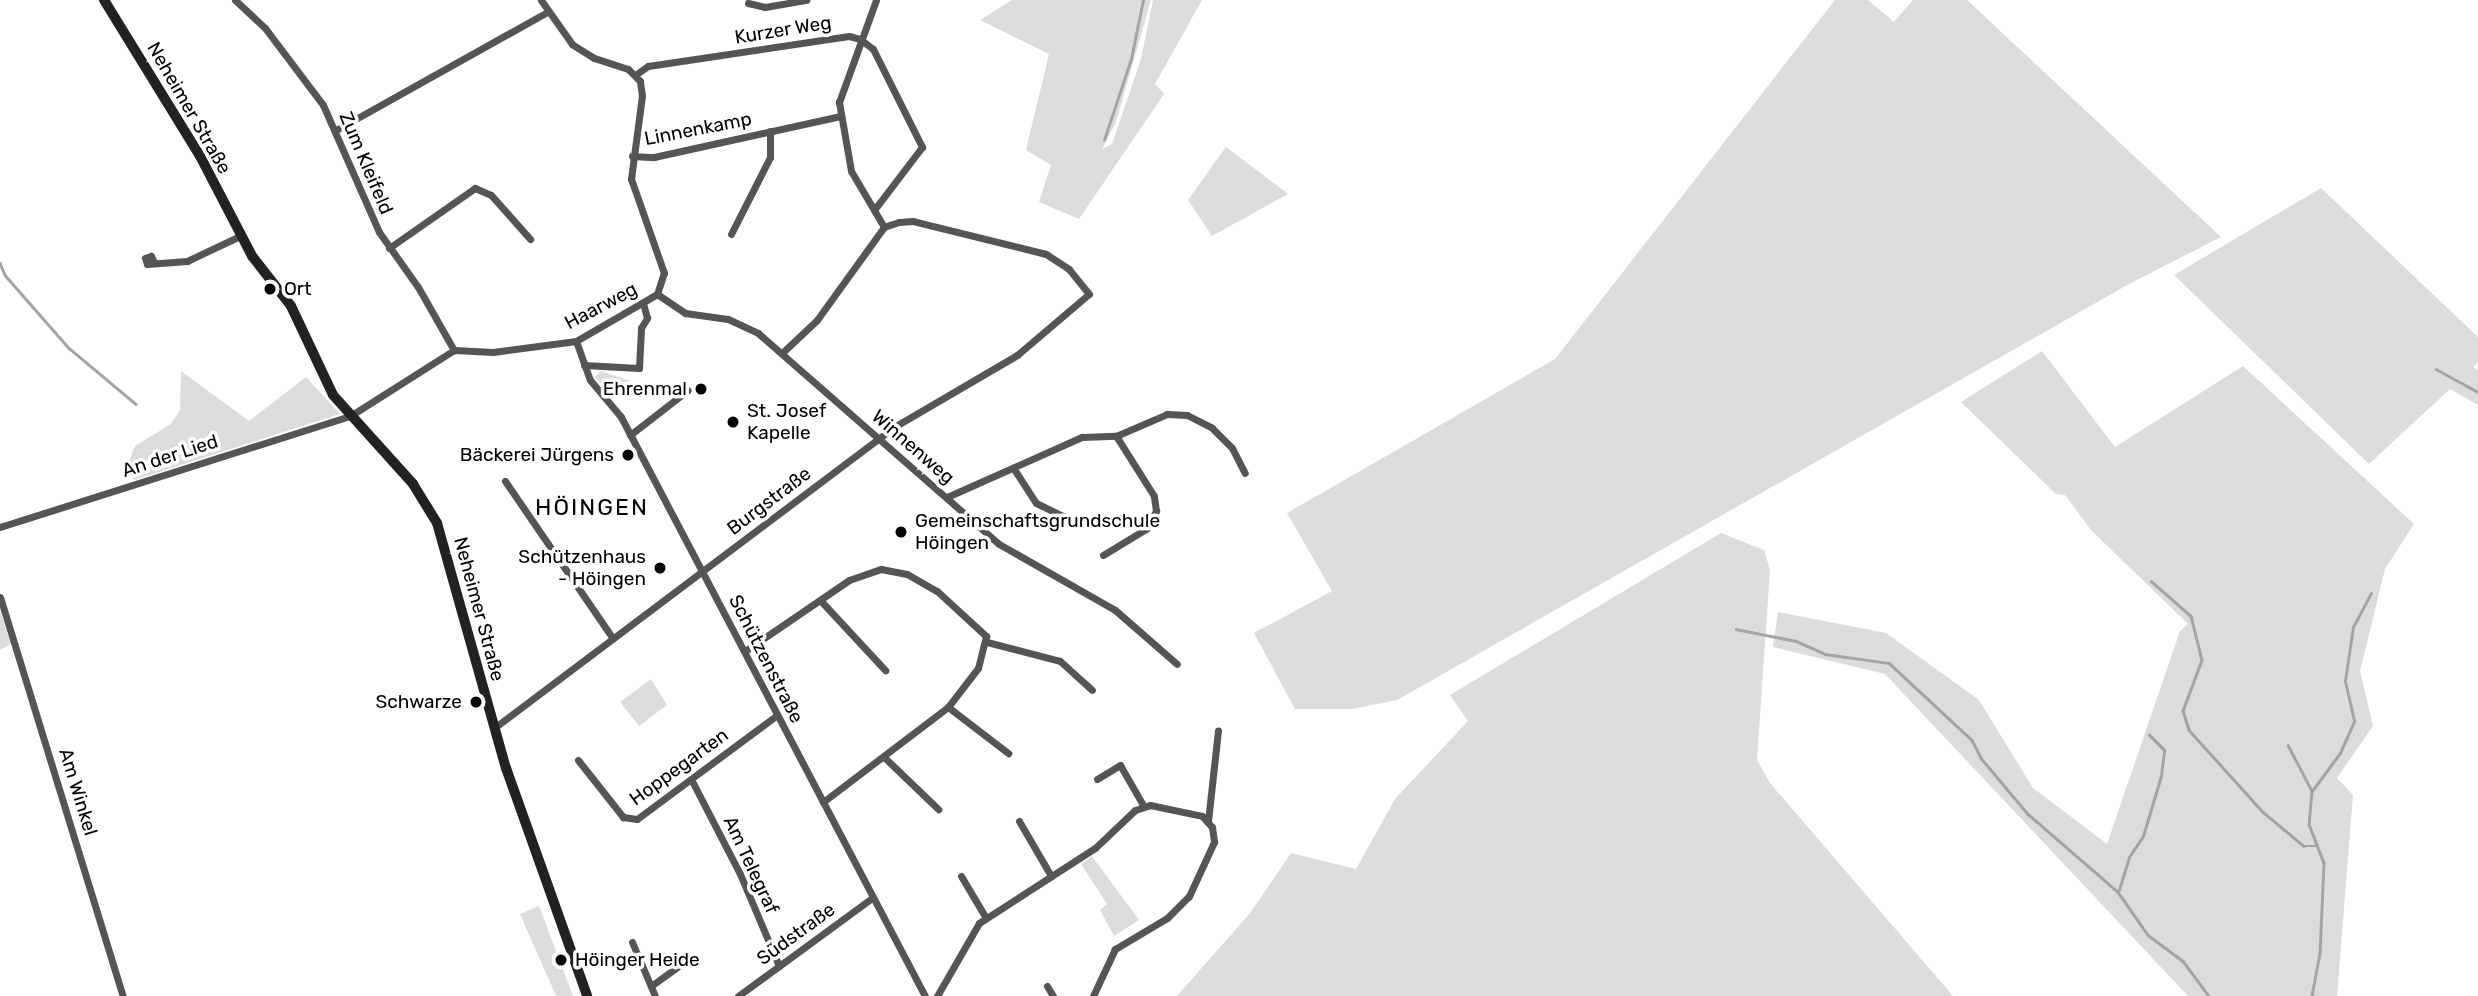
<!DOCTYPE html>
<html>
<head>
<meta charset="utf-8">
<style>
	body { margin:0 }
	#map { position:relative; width:2478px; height:996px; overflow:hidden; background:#fff; font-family:Rubik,sans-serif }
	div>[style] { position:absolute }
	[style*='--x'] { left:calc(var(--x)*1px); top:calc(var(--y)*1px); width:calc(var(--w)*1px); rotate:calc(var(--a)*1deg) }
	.green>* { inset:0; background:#dcdcdc }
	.stream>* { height:2.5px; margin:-1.25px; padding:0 1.25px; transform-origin:1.25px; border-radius:1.25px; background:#a3a3a3 }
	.street>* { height:7px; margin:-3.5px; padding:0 3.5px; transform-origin:3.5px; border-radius:3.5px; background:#555 }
	.secondary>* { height:10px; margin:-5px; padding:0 5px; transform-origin:5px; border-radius:5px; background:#222 }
	.dots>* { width:19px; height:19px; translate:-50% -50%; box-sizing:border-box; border:4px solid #fff; border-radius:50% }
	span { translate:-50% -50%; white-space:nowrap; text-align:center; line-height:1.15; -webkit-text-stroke:7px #fff; paint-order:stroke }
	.street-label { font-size:19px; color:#000 }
	.poi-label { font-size:19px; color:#000 }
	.left { translate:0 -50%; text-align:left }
	.right { translate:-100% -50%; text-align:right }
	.quarter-label { font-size:23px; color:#000; letter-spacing:2px }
</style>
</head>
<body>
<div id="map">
	<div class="green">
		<i style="clip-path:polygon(1012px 0,1151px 0,1116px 122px,1102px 149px,1112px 144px,1141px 59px,1153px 0,1202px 0,1155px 84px,1164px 94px,1079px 219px,1039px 202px,1051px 165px,1026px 150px,1049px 54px,980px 20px)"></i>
		<i style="clip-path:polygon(1835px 0,1868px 0,1894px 22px,1913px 0,1967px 0,2221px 237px,2129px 284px,1397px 700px,1352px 709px,1295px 709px,1254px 633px,1332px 591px,1287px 513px,1555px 359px)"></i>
		<i style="clip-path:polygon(1226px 147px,1288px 194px,1212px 236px,1188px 200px)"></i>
		<i style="clip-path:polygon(2321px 188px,2478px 337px,2478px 362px,2473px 367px,2478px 370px,2478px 405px,2450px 389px,2369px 464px,2174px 275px)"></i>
		<i style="clip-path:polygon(2042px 351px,2115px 447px,2243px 366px,2414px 524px,2385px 569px,2360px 671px,2373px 726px,2337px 778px,2353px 795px,2337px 996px,2188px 996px,1885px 674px,1773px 647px,1778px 612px,1886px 633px,1979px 700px,2033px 788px,2107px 844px,2180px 631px,2188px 624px,2091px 530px,2065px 495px,2056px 494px,1961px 402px)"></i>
		<i style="clip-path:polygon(181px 371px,249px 421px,306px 377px,340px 414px,134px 480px,128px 464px,135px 446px,171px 424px,180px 410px)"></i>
		<i style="clip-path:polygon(601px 371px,631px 381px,630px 388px,615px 398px,595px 377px)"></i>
		<i style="clip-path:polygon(1721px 533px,1764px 550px,1770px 570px,1757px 760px,1770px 783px,1953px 996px,1177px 996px,1251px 912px,1291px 853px,1356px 869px,1395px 799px,1468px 721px,1450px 695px)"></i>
		<i style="clip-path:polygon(0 611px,11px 644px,0 650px)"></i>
		<i style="clip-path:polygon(651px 679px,667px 705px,639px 726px,620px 702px)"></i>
		<i style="clip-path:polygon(1092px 856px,1139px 920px,1114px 936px,1100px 910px,1107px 904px,1081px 864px)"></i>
		<i style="clip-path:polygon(539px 906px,573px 996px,556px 996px,520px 914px)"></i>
	</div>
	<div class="stream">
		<i style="--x:1104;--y:140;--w:85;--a:-71.6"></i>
		<i style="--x:1131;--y:59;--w:60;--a:-78.5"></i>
		<i style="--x:0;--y:263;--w:13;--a:67"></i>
		<i style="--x:5;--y:275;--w:97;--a:48.8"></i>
		<i style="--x:69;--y:348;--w:87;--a:39.9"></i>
		<i style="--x:2436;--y:369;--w:48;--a:28.7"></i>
		<i style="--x:2151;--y:581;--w:53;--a:41.2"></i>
		<i style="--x:2191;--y:616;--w:45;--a:76"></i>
		<i style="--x:2202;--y:660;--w:54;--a:110.4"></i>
		<i style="--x:2183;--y:711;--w:20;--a:72"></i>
		<i style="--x:2189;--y:730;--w:110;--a:47.9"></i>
		<i style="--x:2263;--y:812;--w:53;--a:39.7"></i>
		<i style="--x:2304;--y:846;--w:13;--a:0"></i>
		<i style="--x:1736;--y:629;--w:61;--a:11.3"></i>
		<i style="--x:1796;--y:641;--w:32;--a:24"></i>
		<i style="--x:1825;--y:654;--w:65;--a:8"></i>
		<i style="--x:1889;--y:663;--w:113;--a:42.9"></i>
		<i style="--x:1972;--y:740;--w:20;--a:63"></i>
		<i style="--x:1981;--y:758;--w:73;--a:50"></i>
		<i style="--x:2028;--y:814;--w:119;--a:40.9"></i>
		<i style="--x:2118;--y:892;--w:52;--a:55.1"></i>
		<i style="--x:2148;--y:935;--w:44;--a:36.6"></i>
		<i style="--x:2183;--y:961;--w:44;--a:53.4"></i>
		<i style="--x:2288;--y:745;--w:52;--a:62.4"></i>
		<i style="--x:2312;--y:791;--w:33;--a:95"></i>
		<i style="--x:2309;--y:824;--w:42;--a:69"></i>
		<i style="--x:2324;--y:863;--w:90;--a:92.5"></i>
		<i style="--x:2320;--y:953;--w:44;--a:100.5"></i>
		<i style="--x:2312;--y:791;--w:47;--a:-53.6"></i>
		<i style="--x:2340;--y:753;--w:35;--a:-66"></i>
		<i style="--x:2354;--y:721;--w:41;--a:-102.7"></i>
		<i style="--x:2345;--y:681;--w:55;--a:-81.6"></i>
		<i style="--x:2353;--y:627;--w:38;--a:-62"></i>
		<i style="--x:2119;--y:890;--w:34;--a:-73"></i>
		<i style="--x:2129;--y:857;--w:25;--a:-56"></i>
		<i style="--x:2143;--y:836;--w:63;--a:-73.3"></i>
		<i style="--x:2161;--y:776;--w:26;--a:-83"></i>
		<i style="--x:2164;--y:750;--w:21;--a:-135"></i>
	</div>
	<div class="street">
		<i style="--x:235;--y:0;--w:41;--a:43"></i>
		<i style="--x:265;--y:28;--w:96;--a:53"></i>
		<i style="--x:323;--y:105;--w:139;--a:66.2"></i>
		<i style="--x:379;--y:232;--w:67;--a:54.7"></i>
		<i style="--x:418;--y:287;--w:73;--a:60.3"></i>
		<i style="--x:876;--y:0;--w:109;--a:109.9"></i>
		<i style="--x:839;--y:102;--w:70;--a:80.1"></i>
		<i style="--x:851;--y:171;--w:65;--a:59.5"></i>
		<i style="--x:748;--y:3;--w:17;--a:13"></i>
		<i style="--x:765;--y:7;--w:42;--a:-9.7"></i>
		<i style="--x:635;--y:75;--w:16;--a:-35"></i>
		<i style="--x:648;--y:66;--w:203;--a:-8.5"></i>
		<i style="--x:849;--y:36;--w:11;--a:15"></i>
		<i style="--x:860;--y:39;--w:16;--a:38"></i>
		<i style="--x:873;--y:49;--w:110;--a:63.4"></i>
		<i style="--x:922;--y:147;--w:79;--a:127.3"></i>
		<i style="--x:336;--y:130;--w:242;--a:-29.2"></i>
		<i style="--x:632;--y:156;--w:22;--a:3"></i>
		<i style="--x:654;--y:157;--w:191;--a:-12.4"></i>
		<i style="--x:731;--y:234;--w:86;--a:-63.1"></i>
		<i style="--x:770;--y:157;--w:26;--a:-90"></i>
		<i style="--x:389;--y:248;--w:105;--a:-34.9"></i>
		<i style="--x:475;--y:188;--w:17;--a:24"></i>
		<i style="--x:491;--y:195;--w:59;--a:48.4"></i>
		<i style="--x:154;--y:262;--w:7;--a:-117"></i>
		<i style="--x:151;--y:256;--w:6;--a:162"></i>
		<i style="--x:145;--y:258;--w:6;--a:72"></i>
		<i style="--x:147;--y:264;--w:40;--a:-4.3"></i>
		<i style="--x:187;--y:261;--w:59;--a:-25.3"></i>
		<i style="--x:657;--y:294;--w:34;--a:34"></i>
		<i style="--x:685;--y:313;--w:43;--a:7.9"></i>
		<i style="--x:728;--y:319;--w:33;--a:25"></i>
		<i style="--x:758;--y:333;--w:320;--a:41.2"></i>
		<i style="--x:999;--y:544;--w:133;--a:29.6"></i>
		<i style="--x:1115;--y:610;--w:82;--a:41.1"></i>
		<i style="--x:576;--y:341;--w:41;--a:70.3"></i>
		<i style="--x:590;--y:380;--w:48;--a:50"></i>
		<i style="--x:621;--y:417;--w:654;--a:62.3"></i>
		<i style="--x:584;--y:365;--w:55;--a:3.1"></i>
		<i style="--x:639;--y:368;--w:40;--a:-87.1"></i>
		<i style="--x:641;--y:328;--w:12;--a:-59"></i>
		<i style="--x:647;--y:318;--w:16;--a:-105"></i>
		<i style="--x:630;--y:435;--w:73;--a:-37.8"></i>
		<i style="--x:1014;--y:469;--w:40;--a:57.1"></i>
		<i style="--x:1036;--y:503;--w:37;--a:26"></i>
		<i style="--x:505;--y:481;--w:191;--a:55.6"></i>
		<i style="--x:947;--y:497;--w:148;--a:-24"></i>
		<i style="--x:1082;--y:437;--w:34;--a:-2"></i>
		<i style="--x:1116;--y:436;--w:56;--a:-23.3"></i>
		<i style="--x:1167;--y:414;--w:20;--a:3"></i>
		<i style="--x:1187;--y:415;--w:28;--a:27"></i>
		<i style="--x:1212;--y:428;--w:28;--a:45"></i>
		<i style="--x:1232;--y:448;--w:28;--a:63"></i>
		<i style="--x:0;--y:527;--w:367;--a:-17.6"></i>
		<i style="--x:350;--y:416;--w:123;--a:-32.4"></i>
		<i style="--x:454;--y:350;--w:39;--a:3"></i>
		<i style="--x:493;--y:352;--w:84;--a:-7.5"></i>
		<i style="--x:576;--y:341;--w:94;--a:-30.1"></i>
		<i style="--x:657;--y:294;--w:22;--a:-72"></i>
		<i style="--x:664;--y:273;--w:100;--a:-109.3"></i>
		<i style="--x:631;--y:179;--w:84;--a:-82.5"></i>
		<i style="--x:642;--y:96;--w:15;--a:-98"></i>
		<i style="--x:640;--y:81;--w:17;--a:-135"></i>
		<i style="--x:628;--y:69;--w:36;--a:-162"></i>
		<i style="--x:594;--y:58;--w:26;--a:-148"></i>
		<i style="--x:572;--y:44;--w:54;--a:-125.2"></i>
		<i style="--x:1103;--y:555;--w:50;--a:-31.2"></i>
		<i style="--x:1146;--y:529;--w:21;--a:-61"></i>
		<i style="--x:1156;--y:511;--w:15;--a:-98"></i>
		<i style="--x:1154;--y:496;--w:71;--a:-122.3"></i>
		<i style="--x:0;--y:597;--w:418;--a:72.9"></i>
		<i style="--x:820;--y:600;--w:96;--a:47.1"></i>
		<i style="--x:987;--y:642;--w:75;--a:14.6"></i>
		<i style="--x:1060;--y:661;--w:43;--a:42.2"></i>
		<i style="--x:745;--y:651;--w:126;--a:-34.3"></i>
		<i style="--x:849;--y:580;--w:34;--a:-19"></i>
		<i style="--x:881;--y:569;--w:26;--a:11"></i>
		<i style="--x:907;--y:574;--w:34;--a:30"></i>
		<i style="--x:937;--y:591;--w:67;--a:42.6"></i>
		<i style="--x:986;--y:636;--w:33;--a:104"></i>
		<i style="--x:978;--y:668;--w:49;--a:127.6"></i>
		<i style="--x:948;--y:707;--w:157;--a:142.8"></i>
		<i style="--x:948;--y:707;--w:76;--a:37.5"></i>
		<i style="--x:494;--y:728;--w:501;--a:-36.96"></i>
		<i style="--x:894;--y:427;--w:143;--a:-30.3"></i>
		<i style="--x:1017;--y:355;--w:94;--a:-40.3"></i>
		<i style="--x:1089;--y:294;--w:32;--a:-129"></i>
		<i style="--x:1069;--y:269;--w:27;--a:-147"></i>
		<i style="--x:1046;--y:254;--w:137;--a:-166.1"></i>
		<i style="--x:913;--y:221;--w:14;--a:176"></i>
		<i style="--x:899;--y:222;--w:16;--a:162"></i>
		<i style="--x:884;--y:227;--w:115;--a:125.8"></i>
		<i style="--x:817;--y:320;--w:48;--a:136.7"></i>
		<i style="--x:885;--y:758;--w:74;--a:43.9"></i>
		<i style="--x:578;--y:760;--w:73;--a:51.7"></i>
		<i style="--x:623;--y:817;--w:14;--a:8"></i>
		<i style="--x:637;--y:819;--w:174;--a:-36.6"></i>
		<i style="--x:691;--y:779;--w:107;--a:62.7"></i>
		<i style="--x:740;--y:874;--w:100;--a:67"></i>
		<i style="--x:1097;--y:779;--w:27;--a:-31"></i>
		<i style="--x:1120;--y:765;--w:46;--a:60.1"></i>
		<i style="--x:1019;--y:821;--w:64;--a:59.8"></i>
		<i style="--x:1208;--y:821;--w:91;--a:-83.7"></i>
		<i style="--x:961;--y:876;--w:49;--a:59.2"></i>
		<i style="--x:632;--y:942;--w:59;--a:66.9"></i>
		<i style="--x:651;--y:986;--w:36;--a:-36"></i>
		<i style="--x:1047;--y:986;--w:12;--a:59"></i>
		<i style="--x:738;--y:996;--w:166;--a:-36.2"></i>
		<i style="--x:937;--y:996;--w:84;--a:-60.1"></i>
		<i style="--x:979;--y:923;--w:138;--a:-32.9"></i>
		<i style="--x:1095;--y:848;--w:55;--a:-43.5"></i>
		<i style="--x:1135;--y:810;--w:16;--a:-18"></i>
		<i style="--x:1150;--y:805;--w:53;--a:11.9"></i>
		<i style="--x:1202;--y:816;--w:15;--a:48"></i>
		<i style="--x:1212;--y:827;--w:15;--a:82"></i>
		<i style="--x:1214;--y:842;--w:60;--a:114.8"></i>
		<i style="--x:1189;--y:896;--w:31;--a:135"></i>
		<i style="--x:1167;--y:918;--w:61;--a:149.2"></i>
		<i style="--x:1115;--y:949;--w:52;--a:115.1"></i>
	</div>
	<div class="secondary">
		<i style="--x:104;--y:0;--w:183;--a:58.4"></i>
		<i style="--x:200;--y:156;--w:113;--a:62.5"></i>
		<i style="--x:252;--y:256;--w:63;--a:52"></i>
		<i style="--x:291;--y:306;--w:98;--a:64.7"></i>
		<i style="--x:333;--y:395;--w:120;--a:48"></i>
		<i style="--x:413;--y:484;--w:46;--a:58.4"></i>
		<i style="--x:437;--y:523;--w:255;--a:74.3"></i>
		<i style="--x:506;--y:768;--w:242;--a:70.4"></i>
	</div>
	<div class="dots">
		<i style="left:270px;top:289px;background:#000"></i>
		<i style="left:701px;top:389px;background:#000"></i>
		<i style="left:733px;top:422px;background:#000"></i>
		<i style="left:628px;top:455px;background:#000"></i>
		<i style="left:901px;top:532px;background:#000"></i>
		<i style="left:660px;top:568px;background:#000"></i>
		<i style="left:476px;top:702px;background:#000"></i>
		<i style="left:561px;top:960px;background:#000"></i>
	</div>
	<div class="street-label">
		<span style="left:783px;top:30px;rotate:-9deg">Kurzer Weg</span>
		<span style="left:189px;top:108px;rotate:60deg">Neheimer Straße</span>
		<span style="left:698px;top:129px;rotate:-11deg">Linnenkamp</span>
		<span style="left:366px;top:163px;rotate:67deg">Zum Kleifeld</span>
		<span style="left:601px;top:306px;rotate:-28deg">Haarweg</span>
		<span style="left:913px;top:447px;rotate:41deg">Winnenweg</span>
		<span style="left:170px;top:456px;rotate:-18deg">An der Lied</span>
		<span style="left:769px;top:501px;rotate:-37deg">Burgstraße</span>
		<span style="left:479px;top:609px;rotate:75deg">Neheimer Straße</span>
		<span style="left:766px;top:659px;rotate:63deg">Schützenstraße</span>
		<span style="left:679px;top:767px;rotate:-36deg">Hoppegarten</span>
		<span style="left:78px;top:792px;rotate:73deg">Am Winkel</span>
		<span style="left:751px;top:865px;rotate:65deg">Am Telegraf</span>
		<span style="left:796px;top:934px;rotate:-36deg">Südstraße</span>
	</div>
	<div class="poi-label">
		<span class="left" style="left:284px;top:289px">Ort</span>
		<span class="right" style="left:687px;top:389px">Ehrenmal</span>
		<span class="left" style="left:747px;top:422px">St. Josef<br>Kapelle</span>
		<span class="right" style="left:614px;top:455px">Bäckerei Jürgens</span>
		<span class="left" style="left:915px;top:532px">Gemeinschaftsgrundschule<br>Höingen</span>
		<span class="right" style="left:646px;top:568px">Schützenhaus<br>- Höingen</span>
		<span class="right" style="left:462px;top:702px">Schwarze</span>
		<span class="left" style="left:575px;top:960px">Höinger Heide</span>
	</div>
	<div class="quarter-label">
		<span style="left:592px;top:507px">HÖINGEN</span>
	</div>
</div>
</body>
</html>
